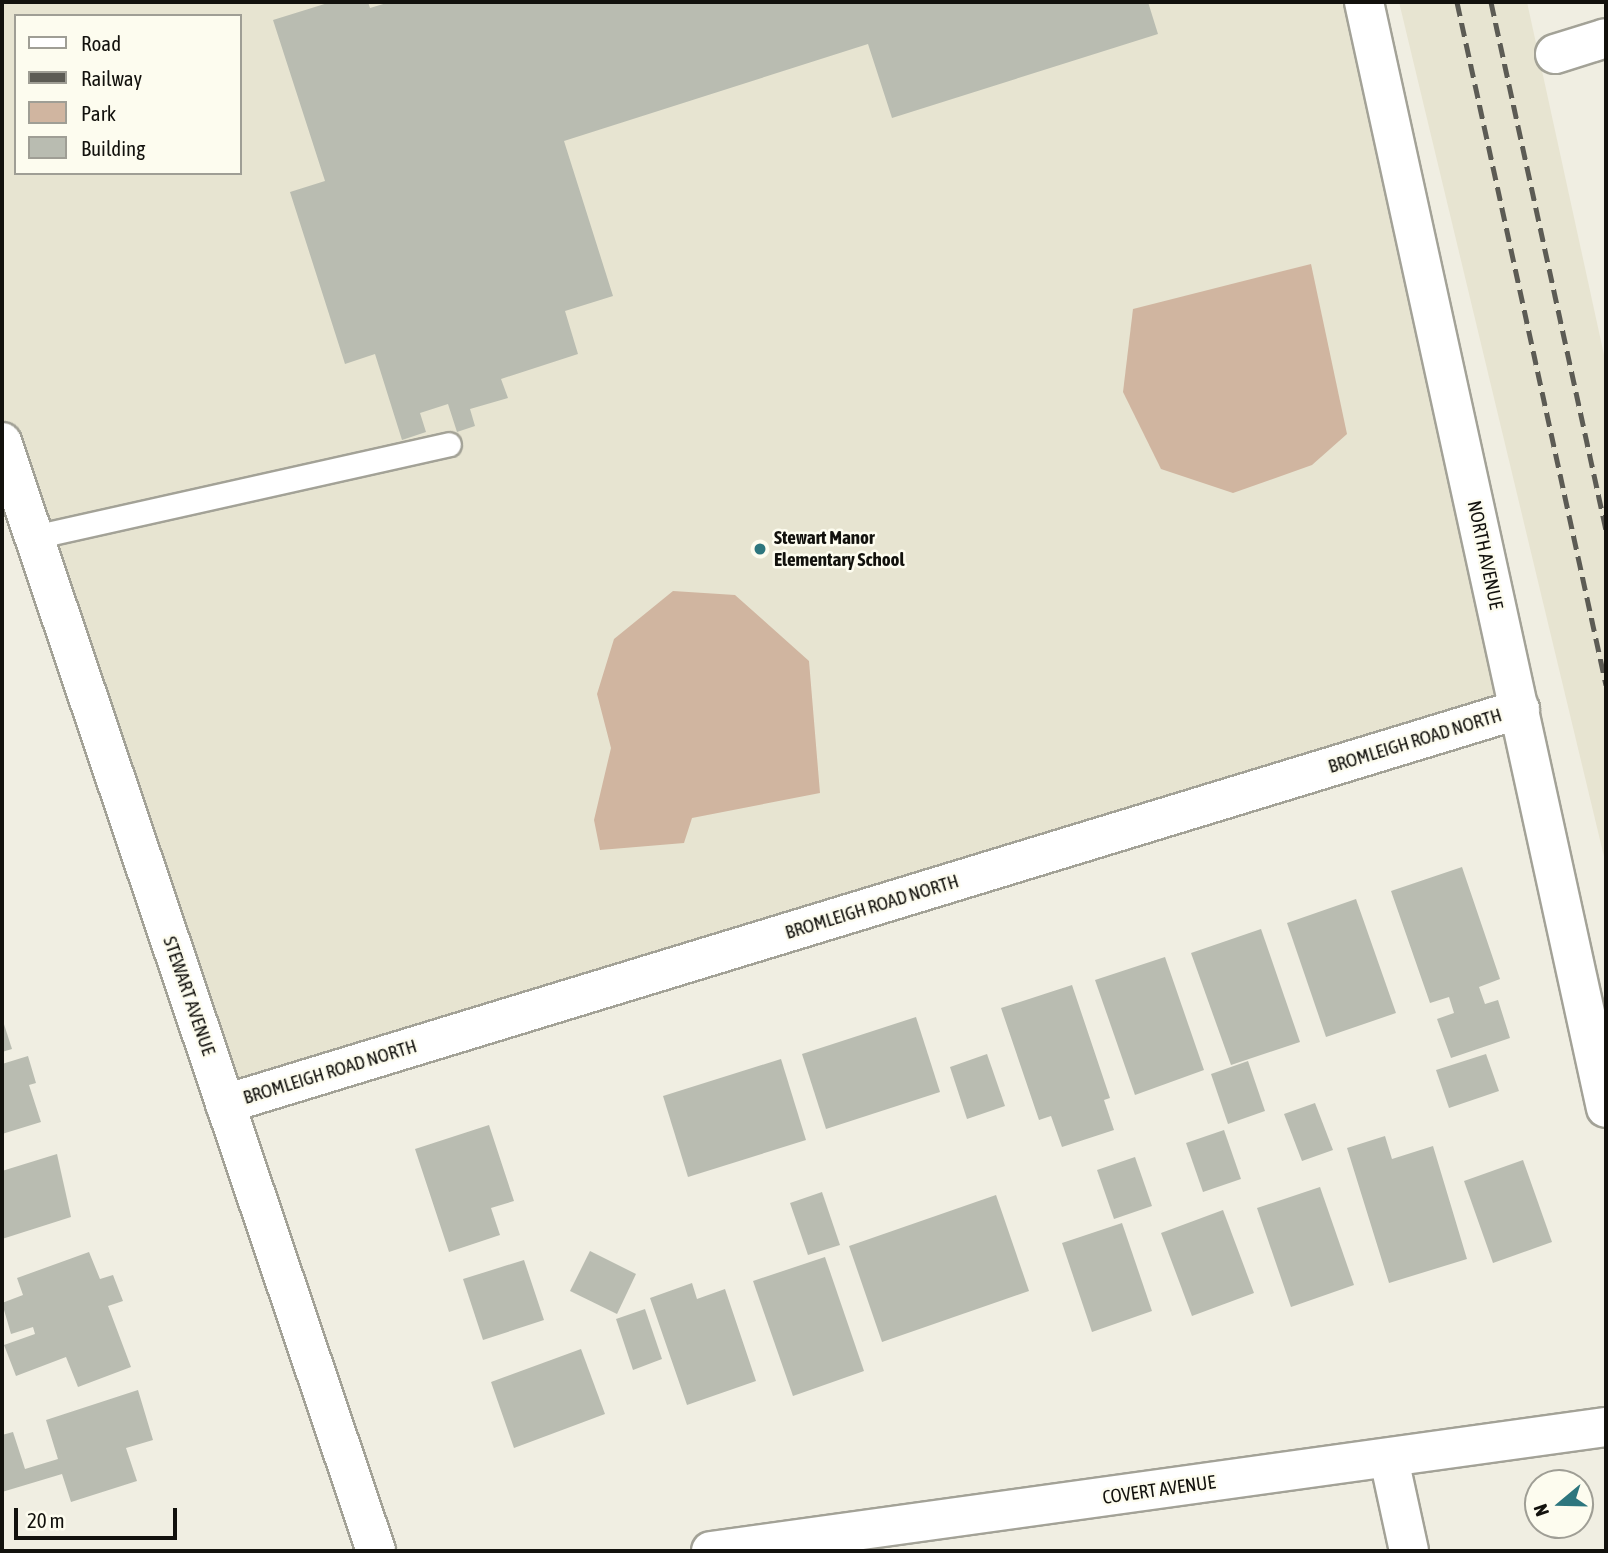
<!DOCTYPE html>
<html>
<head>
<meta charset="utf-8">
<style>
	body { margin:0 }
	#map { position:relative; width:1608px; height:1553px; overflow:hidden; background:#f0eee2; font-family:"Asap Condensed",sans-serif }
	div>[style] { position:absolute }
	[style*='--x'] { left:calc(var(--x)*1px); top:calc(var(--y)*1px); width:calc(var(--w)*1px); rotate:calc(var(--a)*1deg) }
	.built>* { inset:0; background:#e7e4d1 }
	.green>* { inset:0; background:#d0b5a0 }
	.building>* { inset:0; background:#b9bcb1 }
	.roads { filter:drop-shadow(2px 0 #a3a297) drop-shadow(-2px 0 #a3a297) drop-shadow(0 2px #a3a297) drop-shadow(0 -2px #a3a297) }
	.service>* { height:23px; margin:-11.5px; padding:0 11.5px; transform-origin:11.5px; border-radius:11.5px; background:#fff }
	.minor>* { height:38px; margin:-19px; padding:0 19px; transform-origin:19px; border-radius:19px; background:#fff }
	.secondary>* { height:38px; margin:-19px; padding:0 19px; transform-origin:19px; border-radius:19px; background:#fff }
	.rail>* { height:5px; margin-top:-2.5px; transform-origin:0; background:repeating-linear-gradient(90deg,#5c5b54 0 14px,transparent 0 21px) }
	.dots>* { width:19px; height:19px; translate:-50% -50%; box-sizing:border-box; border:4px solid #fdfcef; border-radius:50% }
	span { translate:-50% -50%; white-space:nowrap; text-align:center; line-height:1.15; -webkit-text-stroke:5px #fdfcef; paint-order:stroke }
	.poi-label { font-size:19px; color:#12110d; font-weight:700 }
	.left { translate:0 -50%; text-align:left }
	.street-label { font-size:19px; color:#12110d }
	.frame { position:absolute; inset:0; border:4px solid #12110d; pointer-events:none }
	.legend { position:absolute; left:14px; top:14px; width:228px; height:161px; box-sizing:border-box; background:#fdfcef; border:2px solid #9f9e95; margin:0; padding:9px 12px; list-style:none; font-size:21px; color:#12110d }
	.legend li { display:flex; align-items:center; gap:14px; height:35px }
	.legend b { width:35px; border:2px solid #9f9e95 }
	.north { position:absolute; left:1524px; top:1469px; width:70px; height:70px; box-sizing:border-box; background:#fdfcef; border:2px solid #9f9e95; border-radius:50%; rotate:251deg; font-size:19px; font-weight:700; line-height:28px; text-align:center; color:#12110d }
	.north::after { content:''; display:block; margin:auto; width:24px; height:32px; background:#2d767e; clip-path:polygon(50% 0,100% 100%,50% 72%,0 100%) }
	.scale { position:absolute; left:14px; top:1508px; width:163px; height:32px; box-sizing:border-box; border:4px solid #12110d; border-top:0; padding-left:9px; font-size:21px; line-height:24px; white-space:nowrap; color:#12110d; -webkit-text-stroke:5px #fdfcef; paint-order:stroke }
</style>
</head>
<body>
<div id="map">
	<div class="built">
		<i style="clip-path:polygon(evenodd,2px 2px,1364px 2px,1520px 709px,225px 1104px,2px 447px,2px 2px,16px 16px,240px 16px,240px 173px,16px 173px,16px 16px)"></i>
		<i style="clip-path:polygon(1399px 2px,1527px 2px,1606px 364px,1606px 865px)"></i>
	</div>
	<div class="green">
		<i style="clip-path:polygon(1311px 264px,1347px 434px,1312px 465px,1233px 493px,1161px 469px,1123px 392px,1133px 309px)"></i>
		<i style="clip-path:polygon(673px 591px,735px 595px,809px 661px,820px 793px,692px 818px,684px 843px,600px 850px,594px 820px,611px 748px,597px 694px,614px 639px)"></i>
	</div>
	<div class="building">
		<i style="clip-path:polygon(331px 2px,368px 2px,370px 8px,390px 2px,1148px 2px,1158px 34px,892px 118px,868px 44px,564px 141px,613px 296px,565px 311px,578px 354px,501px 379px,508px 398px,470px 409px,475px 426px,457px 432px,448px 404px,420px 413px,426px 432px,402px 440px,375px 354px,345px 364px,290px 192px,325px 181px,273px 20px)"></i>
		<i style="clip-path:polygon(1462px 867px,1500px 979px,1479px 987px,1485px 1004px,1498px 1000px,1510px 1038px,1451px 1058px,1437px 1019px,1454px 1013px,1449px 997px,1430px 1003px,1391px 891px)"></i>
		<i style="clip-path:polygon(1356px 899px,1396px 1013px,1326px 1037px,1287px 923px)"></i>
		<i style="clip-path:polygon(1261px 929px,1300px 1042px,1231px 1065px,1191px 953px)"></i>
		<i style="clip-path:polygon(1165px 957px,1204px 1070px,1135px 1095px,1095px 980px)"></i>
		<i style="clip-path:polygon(1072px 985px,1110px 1098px,1104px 1100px,1114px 1130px,1062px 1147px,1051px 1116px,1039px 1120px,1001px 1008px)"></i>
		<i style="clip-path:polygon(916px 1017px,940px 1092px,826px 1129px,802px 1054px)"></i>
		<i style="clip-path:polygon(2px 1018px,12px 1049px,2px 1052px)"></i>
		<i style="clip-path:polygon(987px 1054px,1005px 1106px,967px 1119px,950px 1067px)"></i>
		<i style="clip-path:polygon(1486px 1054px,1499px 1091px,1449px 1108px,1436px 1070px)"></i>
		<i style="clip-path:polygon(28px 1056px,36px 1083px,29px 1085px,41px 1122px,2px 1134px,2px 1064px)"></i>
		<i style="clip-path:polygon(781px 1059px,806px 1140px,688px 1177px,663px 1096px)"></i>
		<i style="clip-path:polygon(1248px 1061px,1265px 1111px,1228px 1124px,1211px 1074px)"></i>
		<i style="clip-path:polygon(1315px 1103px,1333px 1150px,1302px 1161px,1284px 1114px)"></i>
		<i style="clip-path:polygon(489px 1125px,514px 1201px,491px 1208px,500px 1235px,449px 1252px,415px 1149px)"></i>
		<i style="clip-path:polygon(1224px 1130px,1241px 1179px,1203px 1192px,1186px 1143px)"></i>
		<i style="clip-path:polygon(1385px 1136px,1392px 1159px,1433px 1146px,1467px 1259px,1389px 1283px,1347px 1148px)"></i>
		<i style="clip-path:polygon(57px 1154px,71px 1217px,2px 1239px,2px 1171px)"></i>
		<i style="clip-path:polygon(1135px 1157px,1152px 1206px,1114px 1219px,1097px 1170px)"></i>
		<i style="clip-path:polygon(1523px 1160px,1552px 1242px,1493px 1263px,1464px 1181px)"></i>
		<i style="clip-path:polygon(1320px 1187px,1354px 1285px,1291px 1307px,1257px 1208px)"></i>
		<i style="clip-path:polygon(822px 1192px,840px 1245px,808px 1255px,790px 1203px)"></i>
		<i style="clip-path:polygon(996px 1195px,1029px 1291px,882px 1342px,849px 1246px)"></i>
		<i style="clip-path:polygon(1223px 1210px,1254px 1293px,1192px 1316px,1161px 1233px)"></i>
		<i style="clip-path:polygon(1122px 1223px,1152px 1311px,1092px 1332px,1062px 1243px)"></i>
		<i style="clip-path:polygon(590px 1251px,636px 1274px,617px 1314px,570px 1291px)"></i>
		<i style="clip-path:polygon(89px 1252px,100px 1279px,113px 1275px,123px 1301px,108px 1306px,131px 1367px,78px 1387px,66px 1357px,16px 1376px,4px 1345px,35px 1334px,33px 1327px,11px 1334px,2px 1303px,23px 1295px,17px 1278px)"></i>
		<i style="clip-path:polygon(825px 1257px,864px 1371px,793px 1396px,753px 1281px)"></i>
		<i style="clip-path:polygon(524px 1260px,544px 1320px,483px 1340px,463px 1279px)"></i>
		<i style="clip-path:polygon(692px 1283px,697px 1299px,725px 1289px,756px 1381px,687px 1405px,650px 1298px)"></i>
		<i style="clip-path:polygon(645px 1309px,662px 1359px,633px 1370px,616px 1319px)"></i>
		<i style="clip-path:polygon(581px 1349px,605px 1414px,514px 1448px,491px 1382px)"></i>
		<i style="clip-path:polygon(138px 1390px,153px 1440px,126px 1448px,137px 1481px,71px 1502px,62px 1474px,2px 1492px,2px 1435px,13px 1432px,25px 1469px,58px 1459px,46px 1420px)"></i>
	</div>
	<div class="roads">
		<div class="service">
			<i style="--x:34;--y:537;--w:425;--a:-12.6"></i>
		</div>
		<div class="minor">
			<i style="--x:1364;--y:2;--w:1132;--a:77.66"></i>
			<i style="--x:1555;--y:54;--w:53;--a:-17.4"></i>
			<i style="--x:225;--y:1104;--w:1354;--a:-16.96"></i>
			<i style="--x:1389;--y:1459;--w:94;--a:77.7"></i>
		</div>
		<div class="secondary">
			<i style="--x:2;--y:442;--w:1170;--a:71.36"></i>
			<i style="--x:711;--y:1551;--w:904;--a:-7.89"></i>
		</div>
	</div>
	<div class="rail">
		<i style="--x:1457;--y:2;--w:699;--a:77.69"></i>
		<i style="--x:1491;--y:2;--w:540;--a:77.71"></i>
	</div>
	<div class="dots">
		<i style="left:760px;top:549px;background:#2d767e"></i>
	</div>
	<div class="poi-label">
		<span class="left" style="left:774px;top:549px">Stewart Manor<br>Elementary School</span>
	</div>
	<div class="street-label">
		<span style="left:1485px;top:555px;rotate:78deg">NORTH AVENUE</span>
		<span style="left:1415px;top:741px;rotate:-17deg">BROMLEIGH ROAD NORTH</span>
		<span style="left:872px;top:907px;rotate:-17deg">BROMLEIGH ROAD NORTH</span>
		<span style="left:189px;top:996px;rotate:71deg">STEWART AVENUE</span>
		<span style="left:330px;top:1072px;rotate:-17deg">BROMLEIGH ROAD NORTH</span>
		<span style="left:1159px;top:1490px;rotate:-8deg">COVERT AVENUE</span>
	</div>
	<div class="frame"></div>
	<ul class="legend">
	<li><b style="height:9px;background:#fff"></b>Road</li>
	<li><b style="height:9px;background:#5c5b54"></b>Railway</li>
	<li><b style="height:19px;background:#d0b5a0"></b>Park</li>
	<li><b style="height:19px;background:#b9bcb1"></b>Building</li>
	</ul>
	<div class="north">N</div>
	<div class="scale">20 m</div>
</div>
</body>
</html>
